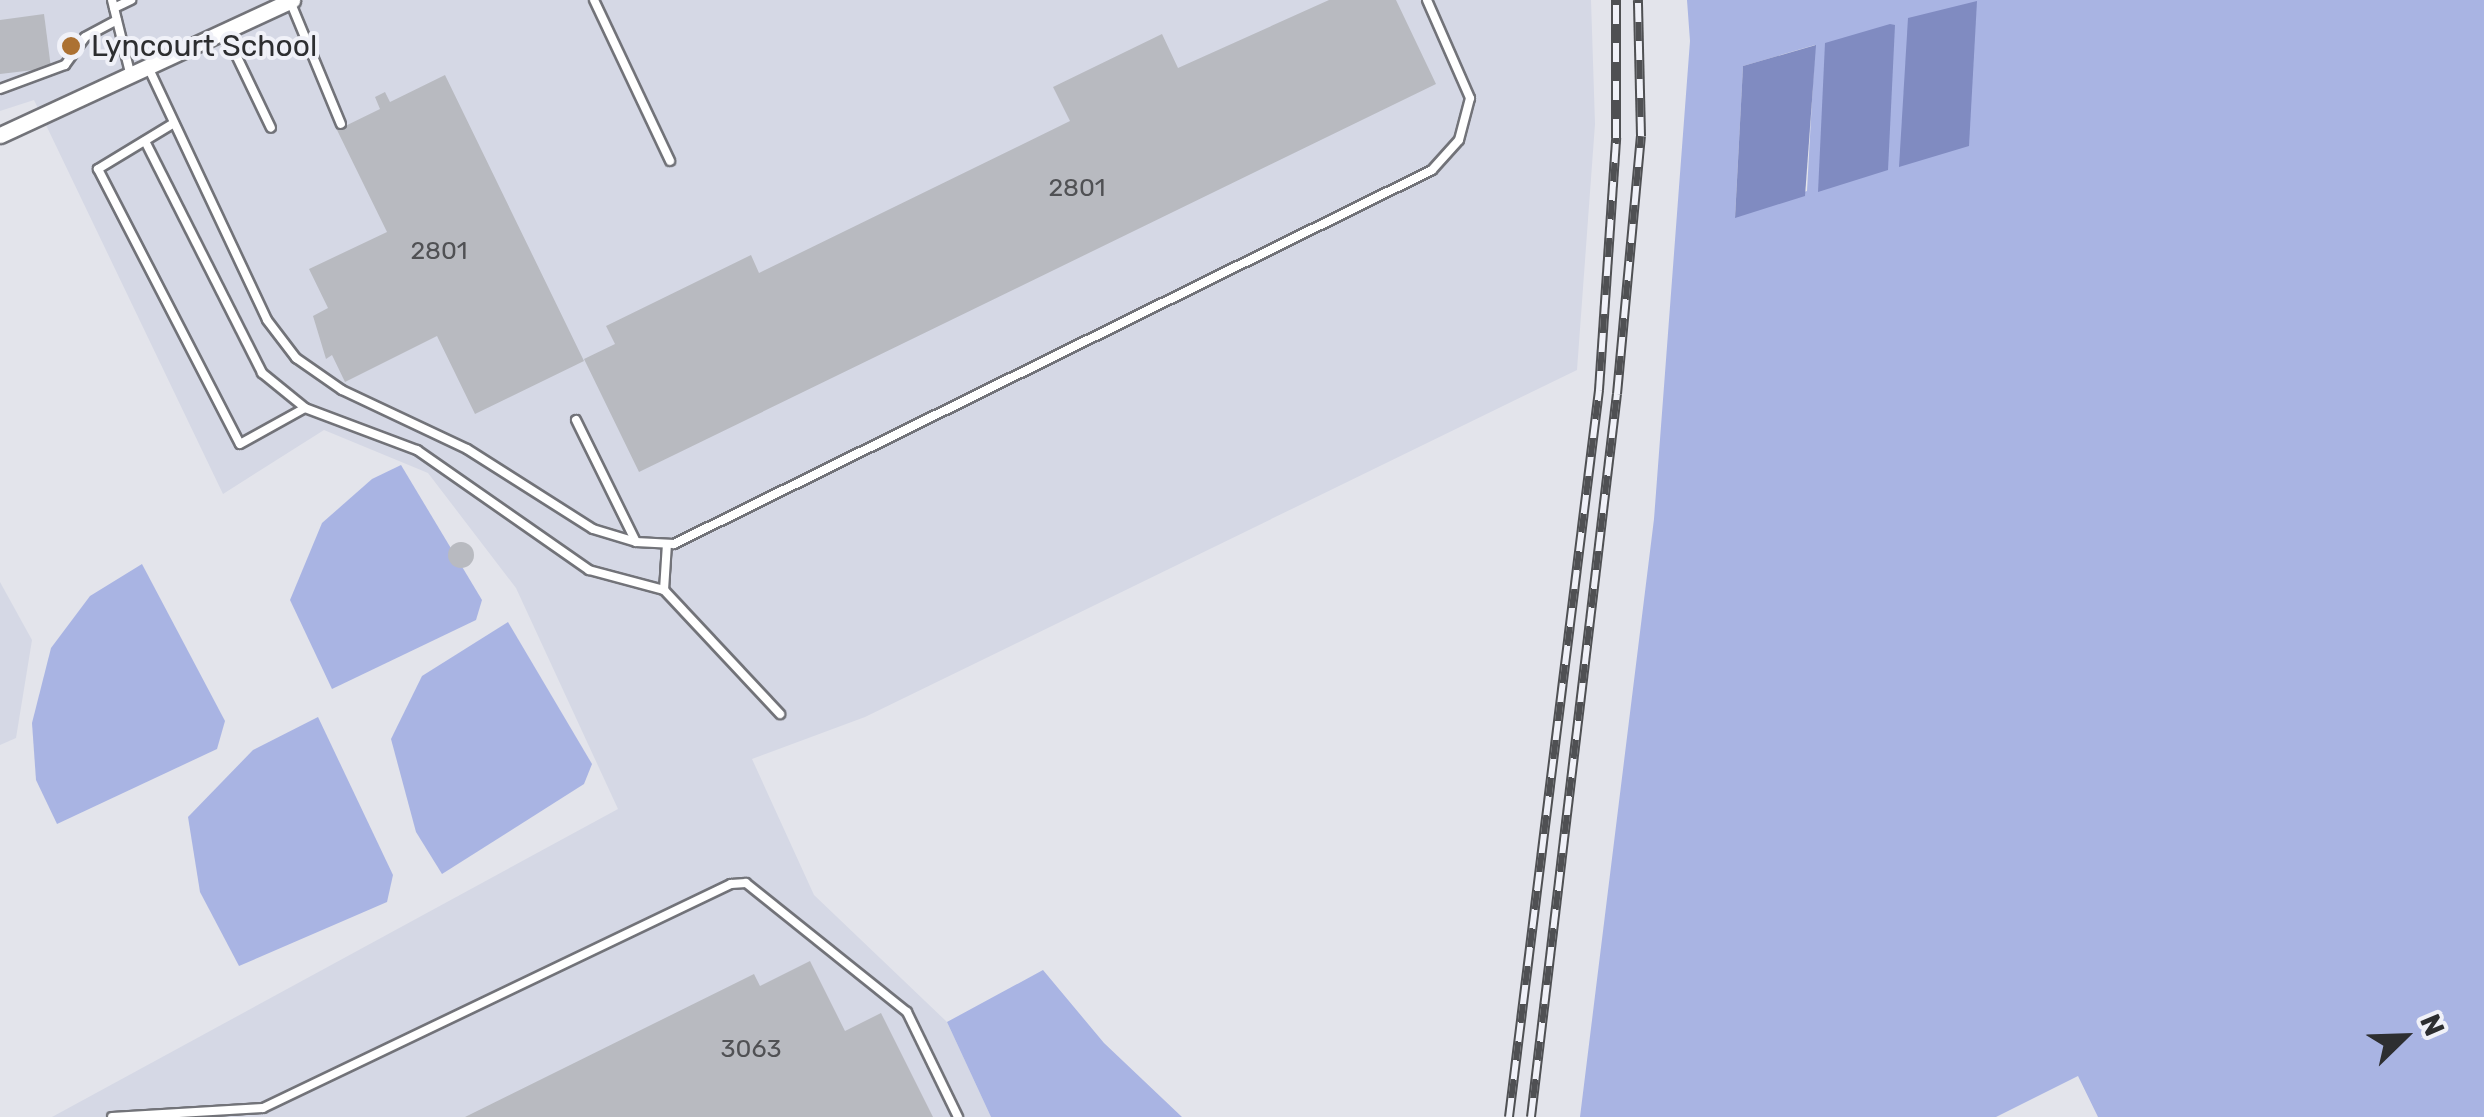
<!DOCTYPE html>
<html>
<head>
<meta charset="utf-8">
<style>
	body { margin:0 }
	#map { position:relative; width:2484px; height:1117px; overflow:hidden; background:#e3e4eb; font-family:Rubik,sans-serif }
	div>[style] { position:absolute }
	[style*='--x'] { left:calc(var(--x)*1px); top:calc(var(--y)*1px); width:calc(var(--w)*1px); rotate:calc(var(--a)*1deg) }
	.built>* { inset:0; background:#d5d8e5 }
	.green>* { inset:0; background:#a9b4e3 }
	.water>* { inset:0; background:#808bc1 }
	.building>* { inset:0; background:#b8bac0 }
	.round { border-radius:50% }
	.roads { filter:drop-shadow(2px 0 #727379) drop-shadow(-2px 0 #727379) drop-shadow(0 2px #727379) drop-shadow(0 -2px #727379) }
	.service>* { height:8px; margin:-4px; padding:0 4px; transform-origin:4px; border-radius:4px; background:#fff }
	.minor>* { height:15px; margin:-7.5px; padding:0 7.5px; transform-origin:7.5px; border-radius:7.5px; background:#fff }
	.rail>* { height:10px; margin-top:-5px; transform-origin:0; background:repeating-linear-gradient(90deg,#f0f1f8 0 19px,#4f5053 0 38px); box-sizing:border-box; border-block:2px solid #4f5053 }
	.dots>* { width:28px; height:28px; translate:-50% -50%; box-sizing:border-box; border:5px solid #f0f1f8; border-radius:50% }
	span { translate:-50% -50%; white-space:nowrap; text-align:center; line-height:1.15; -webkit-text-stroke:8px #f0f1f8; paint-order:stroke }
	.number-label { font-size:25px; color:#505154 }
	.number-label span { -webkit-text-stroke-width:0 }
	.poi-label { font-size:30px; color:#2d2e30 }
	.left { translate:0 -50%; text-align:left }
	.north { position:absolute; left:2354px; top:987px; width:100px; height:100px; -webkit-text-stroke:8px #f0f1f8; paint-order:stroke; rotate:67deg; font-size:28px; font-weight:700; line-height:40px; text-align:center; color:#2d2e30 }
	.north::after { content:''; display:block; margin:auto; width:35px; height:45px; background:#2d2e30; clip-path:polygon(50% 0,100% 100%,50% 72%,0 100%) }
</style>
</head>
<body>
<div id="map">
	<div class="built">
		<i style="clip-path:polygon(0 0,1591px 0,1595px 124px,1577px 370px,865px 717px,752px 759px,814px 895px,947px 1022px,991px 1117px,52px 1117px,618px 809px,516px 588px,428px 473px,324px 430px,223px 494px,34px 100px,0 111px)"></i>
		<i style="clip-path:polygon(0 582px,32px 640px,16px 738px,0 745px)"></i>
	</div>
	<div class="green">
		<i style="clip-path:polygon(evenodd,1687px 0,2484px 0,2484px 1117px,2098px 1117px,2078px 1076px,1996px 1117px,1580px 1117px,1654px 519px,1690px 41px,1687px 0,1815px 45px,1807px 191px,1735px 217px,1743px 66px,1815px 45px)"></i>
		<i style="clip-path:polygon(401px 465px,482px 600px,476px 620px,332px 689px,290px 600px,322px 523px,372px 479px)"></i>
		<i style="clip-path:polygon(142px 564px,225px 721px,217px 749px,57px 824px,36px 780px,32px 723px,51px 648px,90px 596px)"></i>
		<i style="clip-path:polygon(508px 622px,592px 764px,584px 784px,442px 874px,416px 832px,391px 739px,422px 676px)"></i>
		<i style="clip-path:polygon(318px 717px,393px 875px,387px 902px,239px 966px,200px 892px,188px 817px,253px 750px)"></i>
		<i style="clip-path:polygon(1043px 970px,1104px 1043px,1182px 1117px,991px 1117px,947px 1022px)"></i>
	</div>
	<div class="water">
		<i style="clip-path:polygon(1977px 1px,1969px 146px,1899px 167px,1908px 18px)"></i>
		<i style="clip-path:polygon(1890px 24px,1895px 25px,1888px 170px,1818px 192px,1825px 43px)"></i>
		<i style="clip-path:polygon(1816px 45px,1805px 196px,1735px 218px,1743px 66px)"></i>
	</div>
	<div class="building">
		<i style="clip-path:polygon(1329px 0,1396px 0,1436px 84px,639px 472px,584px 359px,615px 344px,606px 326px,751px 255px,759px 273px,1070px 121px,1053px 87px,1162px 34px,1178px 68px)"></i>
		<i style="clip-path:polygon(44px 14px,51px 68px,0 74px,0 20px)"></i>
		<i style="clip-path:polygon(445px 75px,584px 361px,475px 414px,437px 336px,345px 382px,332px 355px,326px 359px,313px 316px,328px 308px,309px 269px,387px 232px,337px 130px,380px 109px,375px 97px,385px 92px,390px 102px)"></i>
		<i class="round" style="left:448px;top:542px;width:26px;height:26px"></i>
		<i style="clip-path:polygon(810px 961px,845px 1031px,881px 1013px,933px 1117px,465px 1117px,754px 974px,760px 986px)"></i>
	</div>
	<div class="roads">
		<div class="service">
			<i style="--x:112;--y:0;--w:75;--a:76.1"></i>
			<i style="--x:594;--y:0;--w:178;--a:64.7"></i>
			<i style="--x:290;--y:1;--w:133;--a:67.5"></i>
			<i style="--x:114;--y:8;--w:19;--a:-25"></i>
			<i style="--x:225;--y:32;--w:106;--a:64.4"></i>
			<i style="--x:149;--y:69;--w:277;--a:64.8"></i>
			<i style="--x:267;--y:320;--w:48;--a:52.7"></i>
			<i style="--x:296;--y:358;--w:56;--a:34.8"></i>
			<i style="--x:342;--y:390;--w:138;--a:25.3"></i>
			<i style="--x:467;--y:449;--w:149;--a:32.4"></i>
			<i style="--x:593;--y:529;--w:45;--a:16.8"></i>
			<i style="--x:636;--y:542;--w:38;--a:3"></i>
			<i style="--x:674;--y:544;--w:845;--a:-26.26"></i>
			<i style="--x:1432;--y:170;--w:40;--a:-48"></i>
			<i style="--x:1459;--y:140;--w:43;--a:-75.3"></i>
			<i style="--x:1470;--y:98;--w:107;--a:-113.7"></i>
			<i style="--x:0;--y:89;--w:69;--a:-20.3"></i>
			<i style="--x:65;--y:65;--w:34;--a:-54"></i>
			<i style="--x:85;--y:37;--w:36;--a:-28"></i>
			<i style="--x:174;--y:123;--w:89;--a:148.8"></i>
			<i style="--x:98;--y:169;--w:309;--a:62.7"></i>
			<i style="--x:240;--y:444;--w:74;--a:-29"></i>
			<i style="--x:305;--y:408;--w:120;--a:20.6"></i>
			<i style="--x:417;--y:450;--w:210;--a:34.9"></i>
			<i style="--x:589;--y:570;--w:78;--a:14.9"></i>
			<i style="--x:664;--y:590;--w:46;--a:-86.3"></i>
			<i style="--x:145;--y:141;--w:260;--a:63.2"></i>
			<i style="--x:262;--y:373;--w:55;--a:39.1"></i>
			<i style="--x:576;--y:420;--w:136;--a:63.8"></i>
			<i style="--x:664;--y:590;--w:170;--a:46.9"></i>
			<i style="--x:112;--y:1117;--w:151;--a:-3.4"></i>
			<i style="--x:263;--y:1108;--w:519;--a:-25.58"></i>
			<i style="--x:731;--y:884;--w:15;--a:-4"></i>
			<i style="--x:746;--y:883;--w:206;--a:38.7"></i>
			<i style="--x:907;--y:1012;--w:117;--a:64.1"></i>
		</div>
		<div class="minor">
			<i style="--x:0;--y:135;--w:322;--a:-24.8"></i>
		</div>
	</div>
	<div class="rail">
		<i style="--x:1509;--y:1117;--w:733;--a:-82.94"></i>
		<i style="--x:1599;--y:390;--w:253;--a:-86.1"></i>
		<i style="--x:1616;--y:138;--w:138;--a:-90"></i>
		<i style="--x:1531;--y:1117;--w:728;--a:-83.22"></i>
		<i style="--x:1617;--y:394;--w:259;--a:-84.7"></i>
		<i style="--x:1641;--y:136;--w:136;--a:-91.3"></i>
	</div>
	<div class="dots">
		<i style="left:71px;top:46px;background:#ac7132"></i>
	</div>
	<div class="number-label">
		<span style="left:1077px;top:188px">2801</span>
		<span style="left:439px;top:251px">2801</span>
		<span style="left:751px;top:1049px">3063</span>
	</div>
	<div class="poi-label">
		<span class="left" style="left:91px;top:46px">Lyncourt School</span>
	</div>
	<div class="north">N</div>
</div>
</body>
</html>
